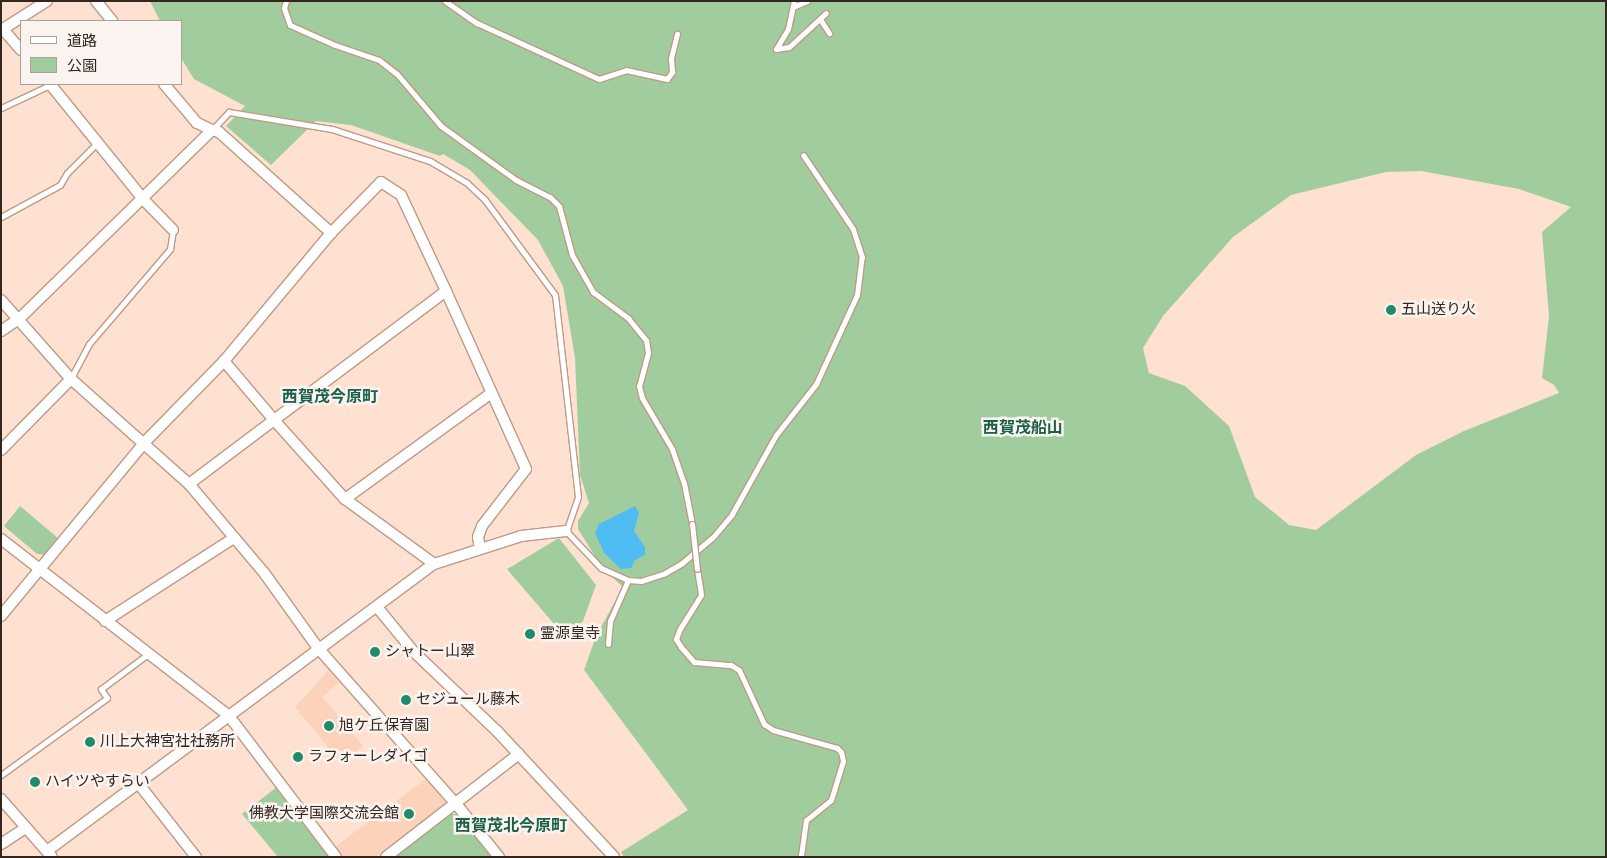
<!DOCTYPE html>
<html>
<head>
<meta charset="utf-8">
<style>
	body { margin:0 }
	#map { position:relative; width:1607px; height:858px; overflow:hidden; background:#fee1d0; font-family:Rubik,"Noto Sans JP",sans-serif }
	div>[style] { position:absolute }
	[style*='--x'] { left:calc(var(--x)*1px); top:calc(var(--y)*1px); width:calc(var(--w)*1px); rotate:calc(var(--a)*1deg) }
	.built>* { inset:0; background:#fdd2ba }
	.green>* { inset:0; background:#a1cd9e }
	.water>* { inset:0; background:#50bdf2 }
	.roads { filter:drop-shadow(1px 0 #bc9b88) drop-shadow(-1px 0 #bc9b88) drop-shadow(0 1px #bc9b88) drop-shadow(0 -1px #bc9b88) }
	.lane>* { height:5px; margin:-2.5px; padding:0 2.5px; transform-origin:2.5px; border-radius:2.5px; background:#fff }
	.street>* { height:10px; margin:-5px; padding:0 5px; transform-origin:5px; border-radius:5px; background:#fff }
	.bridges { filter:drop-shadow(1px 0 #bc9b88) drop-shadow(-1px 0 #bc9b88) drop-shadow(0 1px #bc9b88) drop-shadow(0 -1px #bc9b88) }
	.lane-bridge>* { height:5px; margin:-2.5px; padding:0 2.5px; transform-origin:2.5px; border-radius:2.5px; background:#fff }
	.dots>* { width:14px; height:14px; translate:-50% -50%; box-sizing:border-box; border:2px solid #faf3ef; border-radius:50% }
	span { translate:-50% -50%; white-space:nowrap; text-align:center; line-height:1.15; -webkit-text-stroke:5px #faf3ef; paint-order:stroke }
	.poi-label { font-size:15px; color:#33261e }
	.left { translate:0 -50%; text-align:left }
	.right { translate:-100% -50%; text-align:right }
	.neighbourhood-label { font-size:16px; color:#1a6149; font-weight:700 }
	.frame { position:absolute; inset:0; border:2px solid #33261e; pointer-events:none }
	.legend { position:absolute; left:20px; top:20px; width:162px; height:65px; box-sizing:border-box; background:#faf3ef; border:1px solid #aaa19b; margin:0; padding:6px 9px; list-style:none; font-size:15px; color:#33261e }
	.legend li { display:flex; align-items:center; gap:10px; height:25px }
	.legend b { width:25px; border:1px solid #aaa19b }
</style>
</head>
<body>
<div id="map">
	<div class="built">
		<i style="clip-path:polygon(329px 670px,339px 683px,322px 697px,363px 746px,341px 763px,295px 707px)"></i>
		<i style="clip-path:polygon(427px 778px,444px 800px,444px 806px,375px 857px,344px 857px,336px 846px)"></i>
	</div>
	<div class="green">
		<i style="clip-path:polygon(evenodd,150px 1px,1606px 1px,1606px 857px,624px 857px,621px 852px,688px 810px,584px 670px,596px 636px,623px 587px,603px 569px,578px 529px,578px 521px,589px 503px,580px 475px,575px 358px,563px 286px,538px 240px,470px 170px,443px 154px,440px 156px,351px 125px,316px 121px,271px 165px,226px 126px,245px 106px,194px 79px,181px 58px,181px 21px,160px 21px,150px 1px,1421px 171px,1519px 189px,1571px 207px,1542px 232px,1549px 316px,1542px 378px,1554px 385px,1559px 393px,1464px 431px,1416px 455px,1316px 530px,1289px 525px,1255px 497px,1229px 426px,1185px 386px,1149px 373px,1143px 348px,1163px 316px,1233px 237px,1291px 195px,1386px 172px,1421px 171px)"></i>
		<i style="clip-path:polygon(20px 506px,59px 539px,46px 555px,37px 554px,4px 526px)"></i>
		<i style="clip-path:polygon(559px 538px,596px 585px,583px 621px,567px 639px,507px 569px)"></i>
		<i style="clip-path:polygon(278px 786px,333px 857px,278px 857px,242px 814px)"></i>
		<i style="clip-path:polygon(450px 814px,459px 814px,493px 857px,394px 857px)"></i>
	</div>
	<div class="water">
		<i style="clip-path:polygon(635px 506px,639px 513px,634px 531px,645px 547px,645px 555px,635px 560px,631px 568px,621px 569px,604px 553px,595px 533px,599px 524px)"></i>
	</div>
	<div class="roads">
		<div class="lane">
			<i style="--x:286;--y:1;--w:7;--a:106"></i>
			<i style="--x:284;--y:8;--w:18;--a:71"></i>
			<i style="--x:290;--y:25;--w:49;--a:24"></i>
			<i style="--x:335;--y:45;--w:46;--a:18.8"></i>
			<i style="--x:379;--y:60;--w:23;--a:38"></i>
			<i style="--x:397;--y:74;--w:68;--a:49.8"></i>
			<i style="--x:441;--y:126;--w:92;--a:35.8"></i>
			<i style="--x:516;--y:180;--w:38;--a:27"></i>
			<i style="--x:550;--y:197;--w:13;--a:45"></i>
			<i style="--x:559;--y:206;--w:51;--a:75.1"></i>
			<i style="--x:572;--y:255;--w:43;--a:60.4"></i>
			<i style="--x:593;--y:292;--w:44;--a:36.6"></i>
			<i style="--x:628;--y:318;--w:28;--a:51"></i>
			<i style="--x:646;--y:340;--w:13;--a:81"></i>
			<i style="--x:648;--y:353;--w:34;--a:105"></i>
			<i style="--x:639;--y:386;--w:12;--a:76"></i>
			<i style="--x:642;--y:398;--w:59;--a:59.5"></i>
			<i style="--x:672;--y:449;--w:36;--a:71"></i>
			<i style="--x:684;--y:483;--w:42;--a:79"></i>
			<i style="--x:445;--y:1;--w:39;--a:35"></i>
			<i style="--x:477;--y:23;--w:134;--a:24.7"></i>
			<i style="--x:599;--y:79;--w:28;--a:-18"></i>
			<i style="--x:626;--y:70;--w:42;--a:12.4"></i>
			<i style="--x:667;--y:79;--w:9;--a:-54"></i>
			<i style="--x:672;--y:72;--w:14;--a:-94"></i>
			<i style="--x:671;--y:58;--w:25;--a:-76"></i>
			<i style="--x:793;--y:7;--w:15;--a:-23"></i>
			<i style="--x:820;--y:19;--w:17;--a:57"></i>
			<i style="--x:776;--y:49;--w:13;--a:-9"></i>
			<i style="--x:789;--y:47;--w:50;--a:-42.6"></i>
			<i style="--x:776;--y:49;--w:23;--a:-59"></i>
			<i style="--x:788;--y:29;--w:29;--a:-78"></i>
			<i style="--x:1;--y:108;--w:54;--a:-25.1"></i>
			<i style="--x:212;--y:130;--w:25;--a:-47"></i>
			<i style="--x:229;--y:112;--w:104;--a:9.4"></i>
			<i style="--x:332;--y:129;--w:103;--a:18.1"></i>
			<i style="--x:430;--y:161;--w:43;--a:30.7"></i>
			<i style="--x:467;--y:183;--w:25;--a:43"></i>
			<i style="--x:485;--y:200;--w:118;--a:53.6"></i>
			<i style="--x:555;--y:295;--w:203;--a:83.5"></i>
			<i style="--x:578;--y:497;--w:36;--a:109"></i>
			<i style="--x:566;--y:531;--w:51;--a:46.6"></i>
			<i style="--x:601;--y:568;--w:30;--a:24"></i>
			<i style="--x:628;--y:580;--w:13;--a:4"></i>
			<i style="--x:641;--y:581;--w:25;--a:-18"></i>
			<i style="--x:665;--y:573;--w:20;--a:-30"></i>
			<i style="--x:682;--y:563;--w:40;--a:-40"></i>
			<i style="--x:713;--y:537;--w:30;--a:-50"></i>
			<i style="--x:732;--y:514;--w:90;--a:-60.9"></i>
			<i style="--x:776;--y:435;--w:65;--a:-51.9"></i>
			<i style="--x:816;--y:384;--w:98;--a:-65.3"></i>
			<i style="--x:857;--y:295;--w:38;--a:-83"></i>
			<i style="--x:862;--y:257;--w:29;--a:-108"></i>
			<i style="--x:853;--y:229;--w:89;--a:-124"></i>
			<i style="--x:1;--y:217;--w:67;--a:-28.5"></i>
			<i style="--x:60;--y:185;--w:14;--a:-60"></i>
			<i style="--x:67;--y:173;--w:41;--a:-45"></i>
			<i style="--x:71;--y:378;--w:38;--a:-62"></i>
			<i style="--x:89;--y:344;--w:125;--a:-49.5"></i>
			<i style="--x:170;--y:249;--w:19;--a:-81"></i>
			<i style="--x:697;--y:569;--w:26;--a:81"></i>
			<i style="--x:701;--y:595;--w:39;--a:122"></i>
			<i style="--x:680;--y:628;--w:12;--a:110"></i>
			<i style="--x:676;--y:639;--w:9;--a:58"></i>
			<i style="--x:681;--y:647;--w:20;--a:49"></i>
			<i style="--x:694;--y:662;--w:37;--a:5"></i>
			<i style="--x:731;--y:665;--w:9;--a:32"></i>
			<i style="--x:739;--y:670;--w:60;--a:65.2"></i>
			<i style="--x:764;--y:724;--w:11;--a:34"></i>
			<i style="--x:773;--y:730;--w:66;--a:15.7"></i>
			<i style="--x:837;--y:748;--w:6;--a:45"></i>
			<i style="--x:841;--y:752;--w:9;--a:77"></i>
			<i style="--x:843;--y:761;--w:41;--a:107.1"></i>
			<i style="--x:831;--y:800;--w:32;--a:141"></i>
			<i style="--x:806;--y:820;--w:37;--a:98"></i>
			<i style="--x:608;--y:644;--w:23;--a:-85"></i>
			<i style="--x:610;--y:621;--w:45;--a:-66.3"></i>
			<i style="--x:1;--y:775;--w:131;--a:-36"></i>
			<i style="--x:107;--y:698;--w:11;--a:-124"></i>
			<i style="--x:101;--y:689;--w:59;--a:-36.7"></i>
		</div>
		<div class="street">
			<i style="--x:96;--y:1;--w:26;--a:51"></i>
			<i style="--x:21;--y:50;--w:28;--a:-131"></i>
			<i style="--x:3;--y:29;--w:52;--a:-32.5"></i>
			<i style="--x:50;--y:84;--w:148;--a:51"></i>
			<i style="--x:143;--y:199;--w:43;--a:45.9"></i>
			<i style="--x:212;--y:130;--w:7;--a:16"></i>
			<i style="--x:219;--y:132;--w:151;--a:42"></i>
			<i style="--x:446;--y:291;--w:195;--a:65.8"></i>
			<i style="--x:526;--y:469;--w:72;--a:127.7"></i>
			<i style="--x:482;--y:526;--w:12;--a:110"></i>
			<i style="--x:478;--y:537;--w:11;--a:80"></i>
			<i style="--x:1;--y:300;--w:106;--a:48.5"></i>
			<i style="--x:71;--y:379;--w:158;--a:41.7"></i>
			<i style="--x:189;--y:484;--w:118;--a:49.8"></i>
			<i style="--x:265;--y:574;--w:91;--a:54.4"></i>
			<i style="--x:318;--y:648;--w:210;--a:48.5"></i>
			<i style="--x:457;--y:805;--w:67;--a:51.1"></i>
			<i style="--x:1;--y:331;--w:22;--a:-34"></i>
			<i style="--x:19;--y:319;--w:270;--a:-44.4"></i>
			<i style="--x:212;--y:130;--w:17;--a:-155"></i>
			<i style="--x:197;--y:123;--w:51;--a:-130.2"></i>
			<i style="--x:1;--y:450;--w:100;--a:-45.4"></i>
			<i style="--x:189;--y:484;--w:106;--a:-37"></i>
			<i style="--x:274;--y:420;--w:106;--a:48.1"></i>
			<i style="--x:345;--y:499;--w:110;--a:36.1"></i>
			<i style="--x:345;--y:499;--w:179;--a:-35.9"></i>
			<i style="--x:1;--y:539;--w:289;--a:37.8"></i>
			<i style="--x:229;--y:716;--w:177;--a:52.8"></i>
			<i style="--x:377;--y:607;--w:58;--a:50.6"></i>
			<i style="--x:414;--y:652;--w:115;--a:43.6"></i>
			<i style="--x:497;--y:731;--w:172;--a:47.1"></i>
			<i style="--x:1;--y:616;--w:226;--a:-50.4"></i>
			<i style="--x:145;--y:442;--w:113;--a:-45.7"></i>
			<i style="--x:224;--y:361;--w:167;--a:-50.1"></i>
			<i style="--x:331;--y:233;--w:71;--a:-45.6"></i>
			<i style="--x:381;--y:182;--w:24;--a:33"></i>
			<i style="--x:401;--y:195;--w:106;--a:64.9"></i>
			<i style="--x:446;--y:291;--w:215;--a:143.1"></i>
			<i style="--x:274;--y:420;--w:77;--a:-130.3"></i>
			<i style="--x:105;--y:621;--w:153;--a:-32.8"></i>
			<i style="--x:138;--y:783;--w:94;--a:51.9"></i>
			<i style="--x:1;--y:799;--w:77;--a:48.7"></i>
			<i style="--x:1;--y:844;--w:30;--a:-33"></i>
			<i style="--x:47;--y:851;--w:482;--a:-36.6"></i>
			<i style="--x:434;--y:564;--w:91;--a:-17.8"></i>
			<i style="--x:521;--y:536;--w:45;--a:-6.3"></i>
			<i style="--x:386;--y:857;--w:168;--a:-37.8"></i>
		</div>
	</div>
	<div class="bridges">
		<div class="lane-bridge">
			<i style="--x:692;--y:524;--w:45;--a:83.7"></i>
		</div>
	</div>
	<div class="dots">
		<i style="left:1391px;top:310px;background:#208b69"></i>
		<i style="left:530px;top:634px;background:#208b69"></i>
		<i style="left:375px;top:652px;background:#208b69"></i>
		<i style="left:406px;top:700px;background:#208b69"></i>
		<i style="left:329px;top:726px;background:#208b69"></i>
		<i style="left:90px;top:742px;background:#208b69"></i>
		<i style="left:298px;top:757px;background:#208b69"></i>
		<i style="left:35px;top:782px;background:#208b69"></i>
		<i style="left:409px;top:814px;background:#208b69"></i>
	</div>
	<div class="poi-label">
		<span class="left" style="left:1401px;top:310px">五山送り火</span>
		<span class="left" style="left:540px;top:634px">霊源皇寺</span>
		<span class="left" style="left:385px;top:652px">シャトー山翠</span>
		<span class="left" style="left:416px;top:700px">セジュール藤木</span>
		<span class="left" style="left:339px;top:726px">旭ケ丘保育園</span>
		<span class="left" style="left:100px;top:742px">川上大神宮社社務所</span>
		<span class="left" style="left:308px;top:757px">ラフォーレダイゴ</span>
		<span class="left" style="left:45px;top:782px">ハイツやすらい</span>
		<span class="right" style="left:399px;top:814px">佛教大学国際交流会館</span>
	</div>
	<div class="neighbourhood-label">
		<span style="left:330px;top:397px">西賀茂今原町</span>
		<span style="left:1023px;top:428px">西賀茂船山</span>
		<span style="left:511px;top:826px">西賀茂北今原町</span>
	</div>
	<div class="frame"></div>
	<ul class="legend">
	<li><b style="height:6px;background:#fff"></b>道路</li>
	<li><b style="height:14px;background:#a1cd9e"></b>公園</li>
	</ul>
</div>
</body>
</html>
